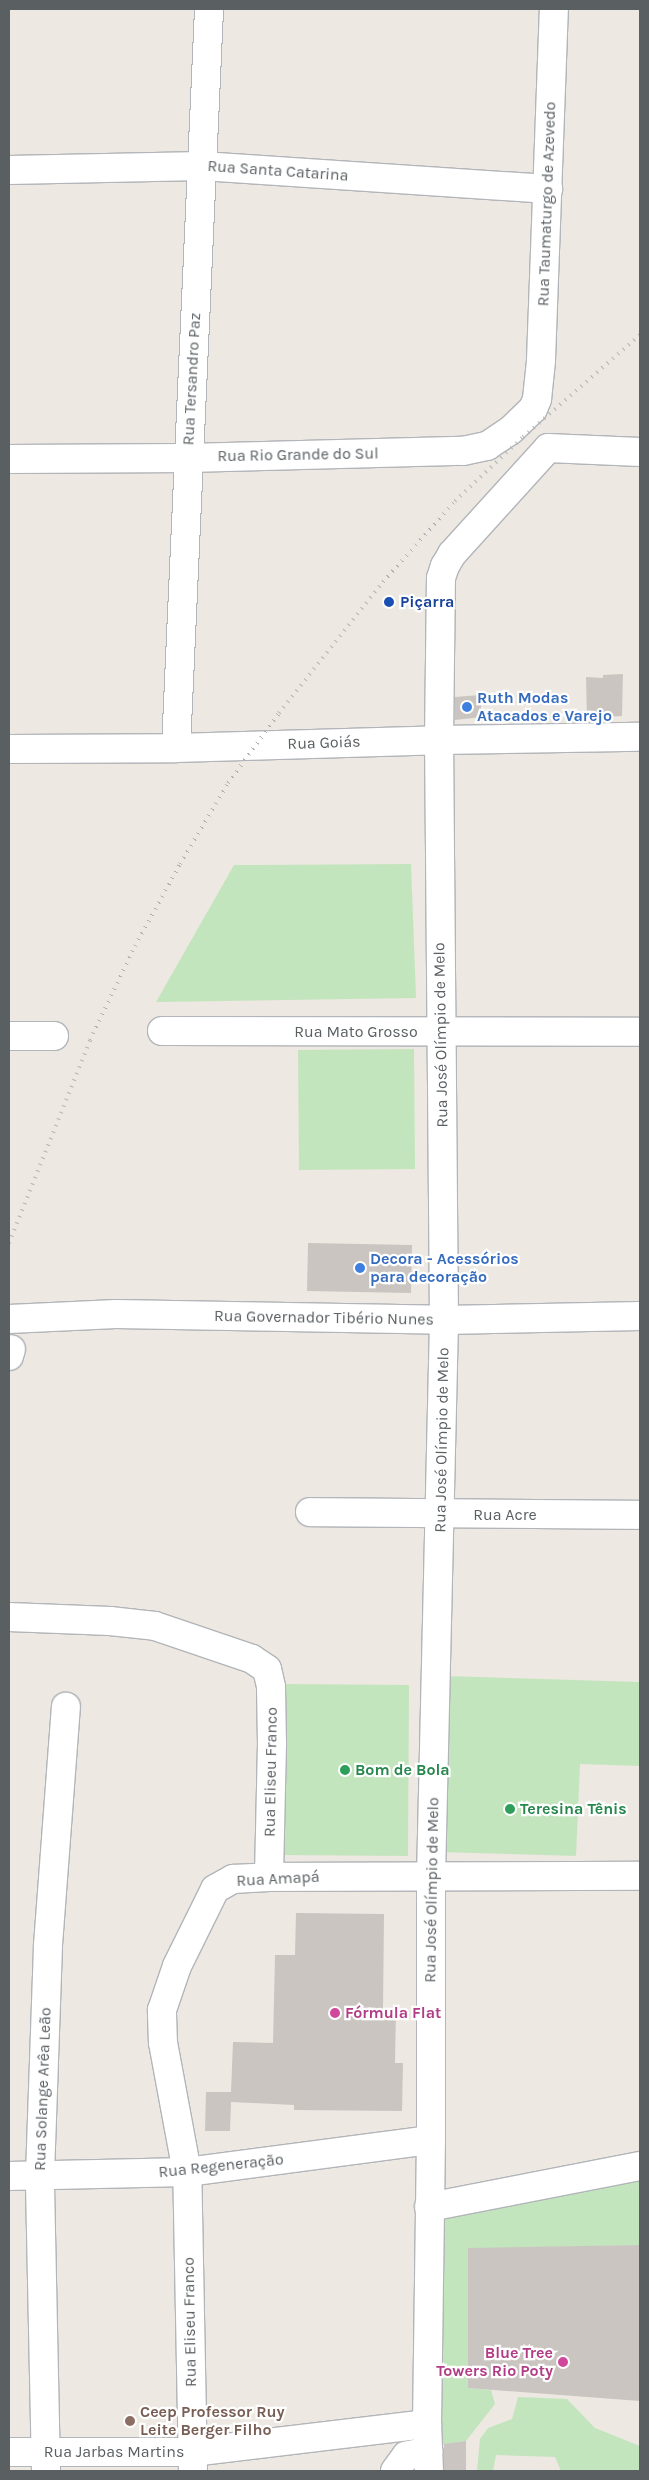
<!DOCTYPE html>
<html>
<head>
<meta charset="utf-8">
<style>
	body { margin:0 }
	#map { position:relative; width:649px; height:2480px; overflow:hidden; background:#ede8e1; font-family:Karla,sans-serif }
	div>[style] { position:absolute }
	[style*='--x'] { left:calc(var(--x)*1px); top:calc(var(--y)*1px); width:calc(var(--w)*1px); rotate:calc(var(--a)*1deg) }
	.green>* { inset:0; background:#c3e5bd }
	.building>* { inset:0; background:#cac5c0 }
	.roads { filter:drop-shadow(1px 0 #b2b5b9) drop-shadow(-1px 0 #b2b5b9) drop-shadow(0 1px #b2b5b9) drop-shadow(0 -1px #b2b5b9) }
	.minor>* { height:28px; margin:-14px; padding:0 14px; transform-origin:14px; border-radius:14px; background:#fff }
	.rail>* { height:4px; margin-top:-2px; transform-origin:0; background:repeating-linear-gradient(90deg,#b0b1b2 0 1px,transparent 0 7px) }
	.dots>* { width:14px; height:14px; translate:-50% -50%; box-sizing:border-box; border:2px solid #fff; border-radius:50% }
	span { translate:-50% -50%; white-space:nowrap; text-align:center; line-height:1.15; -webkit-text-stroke:4.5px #fff; paint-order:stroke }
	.street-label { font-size:16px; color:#5a5f62 }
	.transit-label { font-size:16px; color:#164399; font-weight:700 }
	.left { translate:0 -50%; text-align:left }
	.shop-label { font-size:16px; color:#366cbe; font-weight:700 }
	.leisure-label { font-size:16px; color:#27864d; font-weight:700 }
	.hotel-label { font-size:16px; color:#b23c85; font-weight:700 }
	.right { translate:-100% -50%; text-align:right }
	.education-label { font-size:16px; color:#785e54; font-weight:700 }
	.frame { position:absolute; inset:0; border:10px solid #5a5f62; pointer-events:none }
</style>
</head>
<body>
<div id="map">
	<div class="green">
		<i style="clip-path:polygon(411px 864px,416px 998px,156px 1002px,234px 865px)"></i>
		<i style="clip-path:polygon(414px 1049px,415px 1169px,299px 1170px,298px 1050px)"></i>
		<i style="clip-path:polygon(446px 1676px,640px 1682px,640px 1766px,580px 1764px,576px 1856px,440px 1852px)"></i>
		<i style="clip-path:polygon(283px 1684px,409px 1685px,408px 1856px,281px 1855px)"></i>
		<i style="clip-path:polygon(640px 2172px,640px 2245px,468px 2249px,468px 2388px,491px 2390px,495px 2404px,466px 2441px,441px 2445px,438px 2212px)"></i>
		<i style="clip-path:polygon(518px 2397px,567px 2399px,595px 2428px,640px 2446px,640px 2471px,561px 2471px,555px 2457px,496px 2455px,493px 2471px,477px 2471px,480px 2439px,488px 2428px,512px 2419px)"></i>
	</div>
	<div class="building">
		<i style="clip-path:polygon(623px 674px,622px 716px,587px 718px,586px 677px,603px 678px,603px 675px)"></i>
		<i style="clip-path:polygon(480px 695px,482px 717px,455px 720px,455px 697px)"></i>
		<i style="clip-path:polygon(308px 1243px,412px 1245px,411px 1293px,307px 1291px)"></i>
		<i style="clip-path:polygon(296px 1913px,384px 1914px,383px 2009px,396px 2009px,395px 2063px,403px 2063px,402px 2111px,294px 2110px,294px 2105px,231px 2102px,230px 2131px,205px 2131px,206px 2092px,231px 2092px,233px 2042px,273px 2043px,275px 1955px,295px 1955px)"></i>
		<i style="clip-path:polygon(640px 2245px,640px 2401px,468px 2388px,468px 2248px)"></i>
		<i style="clip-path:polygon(466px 2441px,466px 2471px,444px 2471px,444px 2444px)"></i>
	</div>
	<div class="roads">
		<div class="minor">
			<i style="--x:9;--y:170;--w:193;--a:-1.2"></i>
			<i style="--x:202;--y:166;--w:347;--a:3.8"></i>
			<i style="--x:9;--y:459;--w:179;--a:-0.3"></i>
			<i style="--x:188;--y:458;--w:275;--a:-1.5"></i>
			<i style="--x:463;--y:451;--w:25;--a:-12"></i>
			<i style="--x:487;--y:446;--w:29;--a:-34"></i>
			<i style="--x:511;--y:430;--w:30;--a:-44"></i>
			<i style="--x:533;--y:409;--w:11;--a:-68"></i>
			<i style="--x:537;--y:399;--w:39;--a:-84"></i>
			<i style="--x:541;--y:360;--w:351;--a:-87.9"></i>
			<i style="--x:176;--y:748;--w:740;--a:-87.44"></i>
			<i style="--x:9;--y:749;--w:167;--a:-0.3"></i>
			<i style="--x:176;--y:748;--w:263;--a:-1.7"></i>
			<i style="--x:439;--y:740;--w:201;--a:-0.9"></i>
			<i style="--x:162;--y:1031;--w:478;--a:0.1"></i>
			<i style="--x:9;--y:1036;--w:45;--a:0"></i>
			<i style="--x:9;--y:1319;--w:107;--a:-2.7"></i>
			<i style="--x:116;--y:1314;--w:328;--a:1"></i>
			<i style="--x:444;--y:1320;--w:196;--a:-1.2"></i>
			<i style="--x:9;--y:1356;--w:7;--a:-74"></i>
			<i style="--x:310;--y:1512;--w:330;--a:0.5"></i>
			<i style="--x:9;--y:1617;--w:101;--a:2.3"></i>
			<i style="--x:110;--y:1621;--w:45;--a:6.3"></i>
			<i style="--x:155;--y:1626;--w:102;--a:18.8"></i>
			<i style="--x:252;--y:1659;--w:18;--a:34"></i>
			<i style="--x:267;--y:1669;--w:18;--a:77"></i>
			<i style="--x:271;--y:1687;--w:56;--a:89"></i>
			<i style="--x:272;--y:1743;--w:134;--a:91.3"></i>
			<i style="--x:9;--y:2176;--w:178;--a:-1.3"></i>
			<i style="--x:187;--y:2172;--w:246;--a:-7.5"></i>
			<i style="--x:429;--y:2207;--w:215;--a:-11"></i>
			<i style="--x:9;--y:2452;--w:183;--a:0"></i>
			<i style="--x:192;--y:2452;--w:237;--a:-6.8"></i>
			<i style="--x:46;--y:2471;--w:296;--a:-91.2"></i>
			<i style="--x:40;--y:2175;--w:230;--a:-88"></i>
			<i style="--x:48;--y:1945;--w:239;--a:-85.7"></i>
			<i style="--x:193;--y:2471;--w:299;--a:-91.1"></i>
			<i style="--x:187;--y:2172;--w:131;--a:-100.5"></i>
			<i style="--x:163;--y:2043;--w:33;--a:-92"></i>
			<i style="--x:162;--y:2010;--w:46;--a:-71.2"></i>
			<i style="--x:177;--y:1966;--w:86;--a:-63.7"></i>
			<i style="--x:215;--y:1889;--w:21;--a:-29"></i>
			<i style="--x:233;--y:1879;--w:36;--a:-3"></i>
			<i style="--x:269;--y:1877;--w:371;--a:-0.2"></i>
			<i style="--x:395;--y:2471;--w:19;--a:-54"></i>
			<i style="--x:406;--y:2456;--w:23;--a:-13"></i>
			<i style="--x:429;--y:2471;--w:47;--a:-92.4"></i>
			<i style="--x:427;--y:2424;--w:284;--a:-89.2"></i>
			<i style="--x:431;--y:2140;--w:263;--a:-90"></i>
			<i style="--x:431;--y:1877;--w:557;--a:-88.66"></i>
			<i style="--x:444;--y:1320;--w:580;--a:-90.49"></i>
			<i style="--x:439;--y:740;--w:162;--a:-89.3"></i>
			<i style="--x:441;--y:578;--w:13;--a:-72"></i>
			<i style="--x:445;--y:566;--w:14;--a:-60"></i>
			<i style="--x:452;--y:554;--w:143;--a:-47.8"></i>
			<i style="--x:548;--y:448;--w:92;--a:2.5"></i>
		</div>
	</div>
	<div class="rail">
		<i style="--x:9;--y:1243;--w:219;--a:-68.2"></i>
		<i style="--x:90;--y:1040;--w:104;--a:-64.4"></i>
		<i style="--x:135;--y:946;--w:94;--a:-61.2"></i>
		<i style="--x:180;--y:864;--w:94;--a:-59.3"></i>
		<i style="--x:228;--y:783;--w:87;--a:-53.9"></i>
		<i style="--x:279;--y:713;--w:167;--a:-51.6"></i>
		<i style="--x:383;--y:582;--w:108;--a:-48.4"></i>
		<i style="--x:455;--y:501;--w:93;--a:-43.3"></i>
		<i style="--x:523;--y:437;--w:155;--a:-41.1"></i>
	</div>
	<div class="dots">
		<i style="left:389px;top:602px;background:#1a4fb4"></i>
		<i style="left:467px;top:707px;background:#3f7fe0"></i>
		<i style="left:360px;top:1268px;background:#3f7fe0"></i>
		<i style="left:345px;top:1770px;background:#2e9e5b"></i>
		<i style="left:510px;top:1809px;background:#2e9e5b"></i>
		<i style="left:335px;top:2013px;background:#d1479c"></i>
		<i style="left:563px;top:2362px;background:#d1479c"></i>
		<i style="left:130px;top:2421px;background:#8d6e63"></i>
	</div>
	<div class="street-label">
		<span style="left:278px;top:171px;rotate:4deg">Rua Santa Catarina</span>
		<span style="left:547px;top:204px;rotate:-88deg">Rua Taumaturgo de Azevedo</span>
		<span style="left:192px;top:379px;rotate:-87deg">Rua Tersandro Paz</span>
		<span style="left:298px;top:455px;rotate:-1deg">Rua Rio Grande do Sul</span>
		<span style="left:324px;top:743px;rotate:-2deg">Rua Goiás</span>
		<span style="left:356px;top:1032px">Rua Mato Grosso</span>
		<span style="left:441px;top:1035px;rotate:-91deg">Rua José Olímpio de Melo</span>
		<span style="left:324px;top:1318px;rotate:1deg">Rua Governador Tibério Nunes</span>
		<span style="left:442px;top:1440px;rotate:-89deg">Rua José Olímpio de Melo</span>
		<span style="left:505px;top:1515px">Rua Acre</span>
		<span style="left:271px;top:1772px;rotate:-89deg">Rua Eliseu Franco</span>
		<span style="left:278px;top:1879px;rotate:-3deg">Rua Amapá</span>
		<span style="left:432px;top:1890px;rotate:-89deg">Rua José Olímpio de Melo</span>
		<span style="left:43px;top:2089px;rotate:-88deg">Rua Solange Arêa Leão</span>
		<span style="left:221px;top:2166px;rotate:-6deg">Rua Regeneração</span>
		<span style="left:190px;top:2322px;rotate:-91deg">Rua Eliseu Franco</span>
		<span style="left:114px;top:2452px">Rua Jarbas Martins</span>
	</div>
	<div class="transit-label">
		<span class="left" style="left:400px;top:602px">Piçarra</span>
	</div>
	<div class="shop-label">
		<span class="left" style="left:477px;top:707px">Ruth Modas<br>Atacados e Varejo</span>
		<span class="left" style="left:370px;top:1268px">Decora - Acessórios<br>para decoração</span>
	</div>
	<div class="leisure-label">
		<span class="left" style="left:355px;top:1770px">Bom de Bola</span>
		<span class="left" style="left:520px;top:1809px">Teresina Tênis</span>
	</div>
	<div class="hotel-label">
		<span class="left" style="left:345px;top:2013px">Fórmula Flat</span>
		<span class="right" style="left:553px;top:2362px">Blue Tree<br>Towers Rio Poty</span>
	</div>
	<div class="education-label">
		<span class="left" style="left:140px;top:2421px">Ceep Professor Ruy<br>Leite Berger Filho</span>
	</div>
	<div class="frame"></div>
</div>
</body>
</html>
